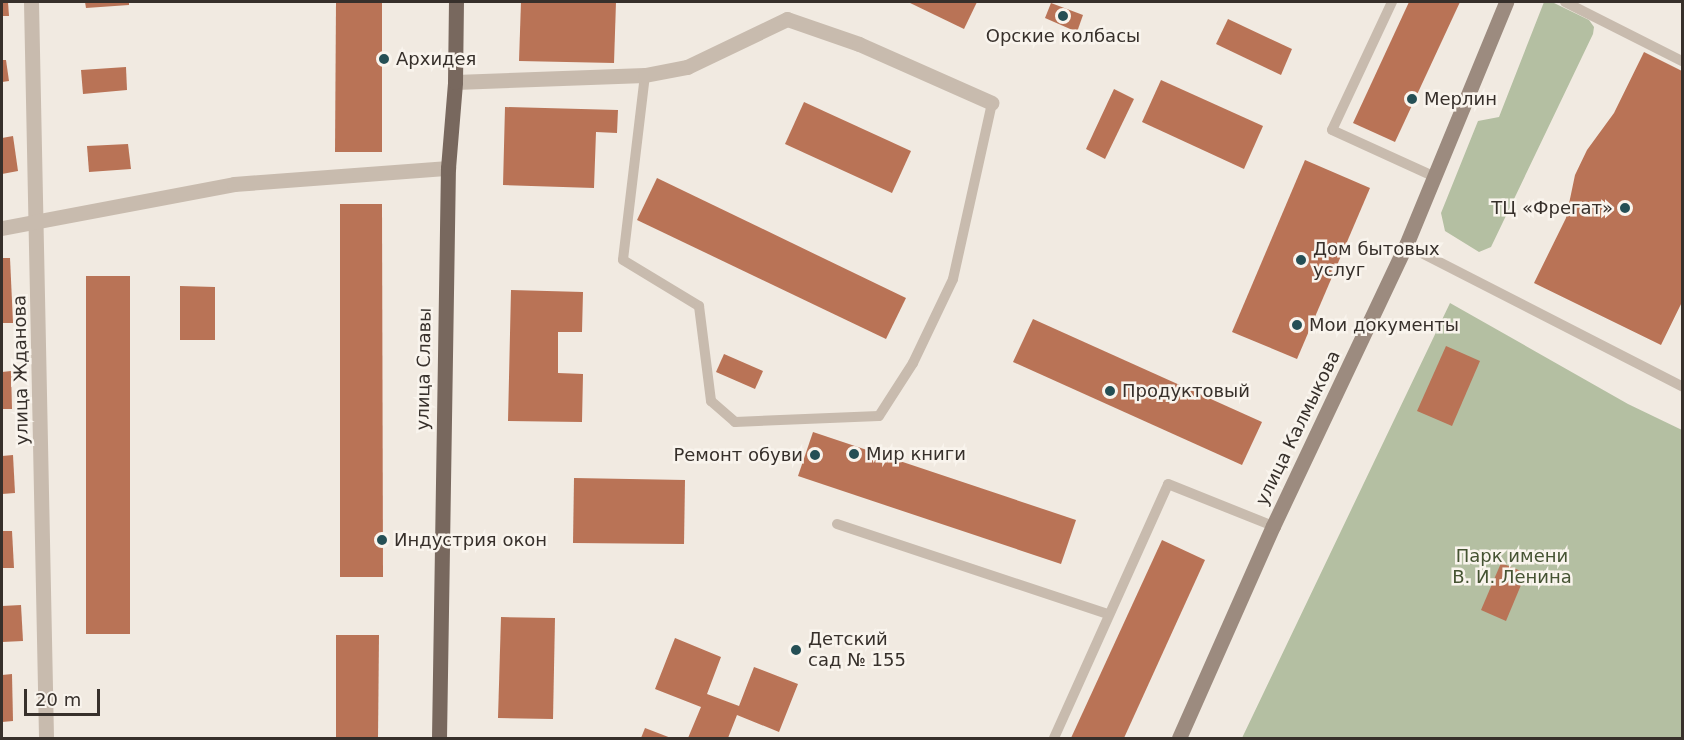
<!DOCTYPE html>
<html>
<head>
<meta charset="utf-8">
<style>
	body { margin:0 }
	#map { position:relative; width:1684px; height:740px; overflow:hidden; background:#f1eae1; font-family:"DejaVu Sans",sans-serif }
	div>[style] { position:absolute }
	[style*='--x'] { left:calc(var(--x)*1px); top:calc(var(--y)*1px); width:calc(var(--w)*1px); rotate:calc(var(--a)*1deg) }
	.green>* { inset:0; background:#b4bfa2 }
	.building>* { inset:0; background:#b97356 }
	.lane>* { height:10px; margin:-5px; padding:0 5px; transform-origin:5px; border-radius:5px; background:#c8bbae }
	.street>* { height:15px; margin:-7.5px; padding:0 7.5px; transform-origin:7.5px; border-radius:7.5px; background:#c8bbae }
	.secondary>* { height:15px; margin:-7.5px; padding:0 7.5px; transform-origin:7.5px; border-radius:7.5px; background:#9c8b7f }
	.primary>* { height:15px; margin:-7.5px; padding:0 7.5px; transform-origin:7.5px; border-radius:7.5px; background:#78685e }
	.dots>* { width:16px; height:16px; translate:-50% -50%; box-sizing:border-box; border:3px solid #f9f4ed; border-radius:50% }
	span { translate:-50% -50%; white-space:nowrap; text-align:center; line-height:1.15; -webkit-text-stroke:5px #f9f4ed; paint-order:stroke }
	.poi-label { font-size:18px; color:#37302b }
	.left { translate:0 -50%; text-align:left }
	.right { translate:-100% -50%; text-align:right }
	.street-label { font-size:18px; color:#37302b }
	.park-label { font-size:18px; color:#455332 }
	.frame { position:absolute; inset:0; border:3px solid #37302b; pointer-events:none }
	.scale { position:absolute; left:24px; top:689px; width:76px; height:27px; box-sizing:border-box; border:3px solid #37302b; border-top:0; padding-left:8px; font-size:18px; line-height:21px; white-space:nowrap; color:#37302b; -webkit-text-stroke:4px #f9f4ed; paint-order:stroke }
</style>
</head>
<body>
<div id="map">
	<div class="green">
		<i style="clip-path:polygon(1544px 2px,1552px 2px,1589px 20px,1594px 27px,1593px 34px,1491px 247px,1479px 252px,1445px 231px,1441px 213px,1478px 121px,1499px 117px)"></i>
		<i style="clip-path:polygon(1450px 303px,1628px 404px,1682px 430px,1682px 738px,1242px 738px)"></i>
	</div>
	<div class="building">
		<i style="clip-path:polygon(2px 2px,8px 2px,9px 16px,2px 16px)"></i>
		<i style="clip-path:polygon(85px 2px,129px 2px,129px 5px,86px 8px)"></i>
		<i style="clip-path:polygon(336px 2px,382px 2px,382px 152px,335px 152px)"></i>
		<i style="clip-path:polygon(521px 2px,616px 2px,614px 63px,519px 61px)"></i>
		<i style="clip-path:polygon(908px 2px,977px 2px,964px 29px)"></i>
		<i style="clip-path:polygon(1409px 2px,1460px 2px,1395px 142px,1353px 123px)"></i>
		<i style="clip-path:polygon(1051px 3px,1083px 15px,1077px 32px,1045px 18px)"></i>
		<i style="clip-path:polygon(1228px 19px,1292px 49px,1281px 75px,1216px 44px)"></i>
		<i style="clip-path:polygon(1644px 52px,1682px 71px,1682px 302px,1661px 345px,1534px 283px,1566px 218px,1575px 175px,1587px 150px,1614px 113px)"></i>
		<i style="clip-path:polygon(2px 60px,6px 60px,9px 81px,2px 82px)"></i>
		<i style="clip-path:polygon(126px 67px,127px 90px,83px 94px,81px 70px)"></i>
		<i style="clip-path:polygon(1161px 80px,1263px 126px,1244px 169px,1142px 122px)"></i>
		<i style="clip-path:polygon(1114px 89px,1134px 99px,1105px 159px,1086px 149px)"></i>
		<i style="clip-path:polygon(804px 102px,911px 151px,892px 193px,785px 144px)"></i>
		<i style="clip-path:polygon(505px 107px,618px 110px,617px 133px,596px 132px,594px 188px,503px 185px)"></i>
		<i style="clip-path:polygon(13px 136px,18px 171px,2px 174px,2px 138px)"></i>
		<i style="clip-path:polygon(128px 144px,131px 169px,89px 172px,87px 146px)"></i>
		<i style="clip-path:polygon(1305px 160px,1370px 188px,1297px 359px,1232px 332px)"></i>
		<i style="clip-path:polygon(657px 178px,906px 298px,886px 339px,637px 220px)"></i>
		<i style="clip-path:polygon(340px 204px,382px 204px,383px 577px,340px 577px)"></i>
		<i style="clip-path:polygon(2px 258px,10px 258px,13px 323px,2px 323px)"></i>
		<i style="clip-path:polygon(86px 276px,130px 276px,130px 634px,86px 634px)"></i>
		<i style="clip-path:polygon(180px 286px,215px 287px,215px 340px,180px 340px)"></i>
		<i style="clip-path:polygon(511px 290px,583px 292px,582px 332px,558px 332px,558px 373px,583px 374px,582px 422px,508px 421px)"></i>
		<i style="clip-path:polygon(1033px 319px,1262px 422px,1242px 465px,1013px 362px)"></i>
		<i style="clip-path:polygon(1446px 346px,1480px 361px,1452px 426px,1417px 411px)"></i>
		<i style="clip-path:polygon(724px 354px,763px 371px,755px 389px,716px 372px)"></i>
		<i style="clip-path:polygon(11px 371px,12px 409px,2px 409px,2px 372px)"></i>
		<i style="clip-path:polygon(813px 432px,1076px 520px,1061px 564px,798px 476px)"></i>
		<i style="clip-path:polygon(13px 455px,15px 493px,2px 494px,2px 456px)"></i>
		<i style="clip-path:polygon(574px 478px,685px 480px,684px 544px,573px 543px)"></i>
		<i style="clip-path:polygon(2px 531px,12px 531px,14px 568px,2px 568px)"></i>
		<i style="clip-path:polygon(1162px 540px,1205px 560px,1124px 738px,1071px 738px)"></i>
		<i style="clip-path:polygon(1501px 563px,1526px 573px,1506px 621px,1481px 610px)"></i>
		<i style="clip-path:polygon(21px 605px,23px 641px,2px 642px,2px 606px)"></i>
		<i style="clip-path:polygon(501px 617px,555px 618px,553px 719px,498px 718px)"></i>
		<i style="clip-path:polygon(336px 635px,379px 635px,378px 738px,336px 738px)"></i>
		<i style="clip-path:polygon(675px 638px,721px 657px,707px 694px,739px 706px,754px 667px,798px 684px,779px 732px,737px 715px,728px 738px,688px 738px,701px 707px,655px 689px)"></i>
		<i style="clip-path:polygon(12px 674px,13px 721px,2px 722px,2px 675px)"></i>
		<i style="clip-path:polygon(645px 728px,671px 738px,641px 738px)"></i>
	</div>
	<div class="lane">
		<i style="--x:1392;--y:2;--w:141;--a:115.1"></i>
		<i style="--x:1332;--y:130;--w:113;--a:24.5"></i>
		<i style="--x:1565;--y:2;--w:131;--a:26.8"></i>
		<i style="--x:645;--y:75;--w:186;--a:96.8"></i>
		<i style="--x:623;--y:260;--w:89;--a:31.2"></i>
		<i style="--x:699;--y:306;--w:96;--a:82.8"></i>
		<i style="--x:711;--y:401;--w:32;--a:41"></i>
		<i style="--x:735;--y:422;--w:144;--a:-2.4"></i>
		<i style="--x:879;--y:416;--w:63;--a:-57.3"></i>
		<i style="--x:913;--y:363;--w:93;--a:-64.5"></i>
		<i style="--x:953;--y:279;--w:180;--a:-77.5"></i>
		<i style="--x:1406;--y:245;--w:310;--a:27.1"></i>
		<i style="--x:837;--y:524;--w:286;--a:18.4"></i>
		<i style="--x:1054;--y:738;--w:278;--a:-65.8"></i>
		<i style="--x:1168;--y:484;--w:113;--a:21.8"></i>
	</div>
	<div class="street">
		<i style="--x:31;--y:2;--w:736;--a:88.83"></i>
		<i style="--x:455;--y:82;--w:190;--a:-2.1"></i>
		<i style="--x:645;--y:75;--w:43;--a:-10.8"></i>
		<i style="--x:687;--y:67;--w:111;--a:-25.6"></i>
		<i style="--x:787;--y:19;--w:76;--a:19.1"></i>
		<i style="--x:859;--y:44;--w:145;--a:23.9"></i>
		<i style="--x:2;--y:228;--w:236;--a:-10.7"></i>
		<i style="--x:234;--y:184;--w:215;--a:-4.3"></i>
	</div>
	<div class="secondary">
		<i style="--x:1179;--y:738;--w:232;--a:-66.1"></i>
		<i style="--x:1273;--y:526;--w:311;--a:-64.7"></i>
		<i style="--x:1406;--y:245;--w:263;--a:-67.6"></i>
	</div>
	<div class="primary">
		<i style="--x:439;--y:738;--w:570;--a:-89.1"></i>
		<i style="--x:448;--y:168;--w:86;--a:-85.3"></i>
		<i style="--x:455;--y:82;--w:80;--a:-89.3"></i>
	</div>
	<div class="dots">
		<i style="left:1063px;top:16px;background:#254f55"></i>
		<i style="left:384px;top:59px;background:#254f55"></i>
		<i style="left:1412px;top:99px;background:#254f55"></i>
		<i style="left:1625px;top:208px;background:#254f55"></i>
		<i style="left:1301px;top:260px;background:#254f55"></i>
		<i style="left:1297px;top:325px;background:#254f55"></i>
		<i style="left:1110px;top:391px;background:#254f55"></i>
		<i style="left:854px;top:454px;background:#254f55"></i>
		<i style="left:815px;top:455px;background:#254f55"></i>
		<i style="left:382px;top:540px;background:#254f55"></i>
		<i style="left:796px;top:650px;background:#254f55"></i>
	</div>
	<div class="poi-label">
		<span style="left:1063px;top:36px">Орские колбасы</span>
		<span class="left" style="left:396px;top:59px">Архидея</span>
		<span class="left" style="left:1424px;top:99px">Мерлин</span>
		<span class="right" style="left:1613px;top:208px">ТЦ «Фрегат»</span>
		<span class="left" style="left:1313px;top:260px">Дом бытовых<br>услуг</span>
		<span class="left" style="left:1309px;top:325px">Мои документы</span>
		<span class="left" style="left:1122px;top:391px">Продуктовый</span>
		<span class="left" style="left:866px;top:454px">Мир книги</span>
		<span class="right" style="left:803px;top:455px">Ремонт обуви</span>
		<span class="left" style="left:394px;top:540px">Индустрия окон</span>
		<span class="left" style="left:808px;top:650px">Детский<br>сад № 155</span>
	</div>
	<div class="street-label">
		<span style="left:424px;top:369px;rotate:-89deg">улица Славы</span>
		<span style="left:21px;top:370px;rotate:-91deg">улица Жданова</span>
		<span style="left:1298px;top:428px;rotate:-64deg">улица Калмыкова</span>
	</div>
	<div class="park-label">
		<span style="left:1512px;top:567px">Парк имени<br>В. И. Ленина</span>
	</div>
	<div class="frame"></div>
	<div class="scale">20 m</div>
</div>
</body>
</html>
